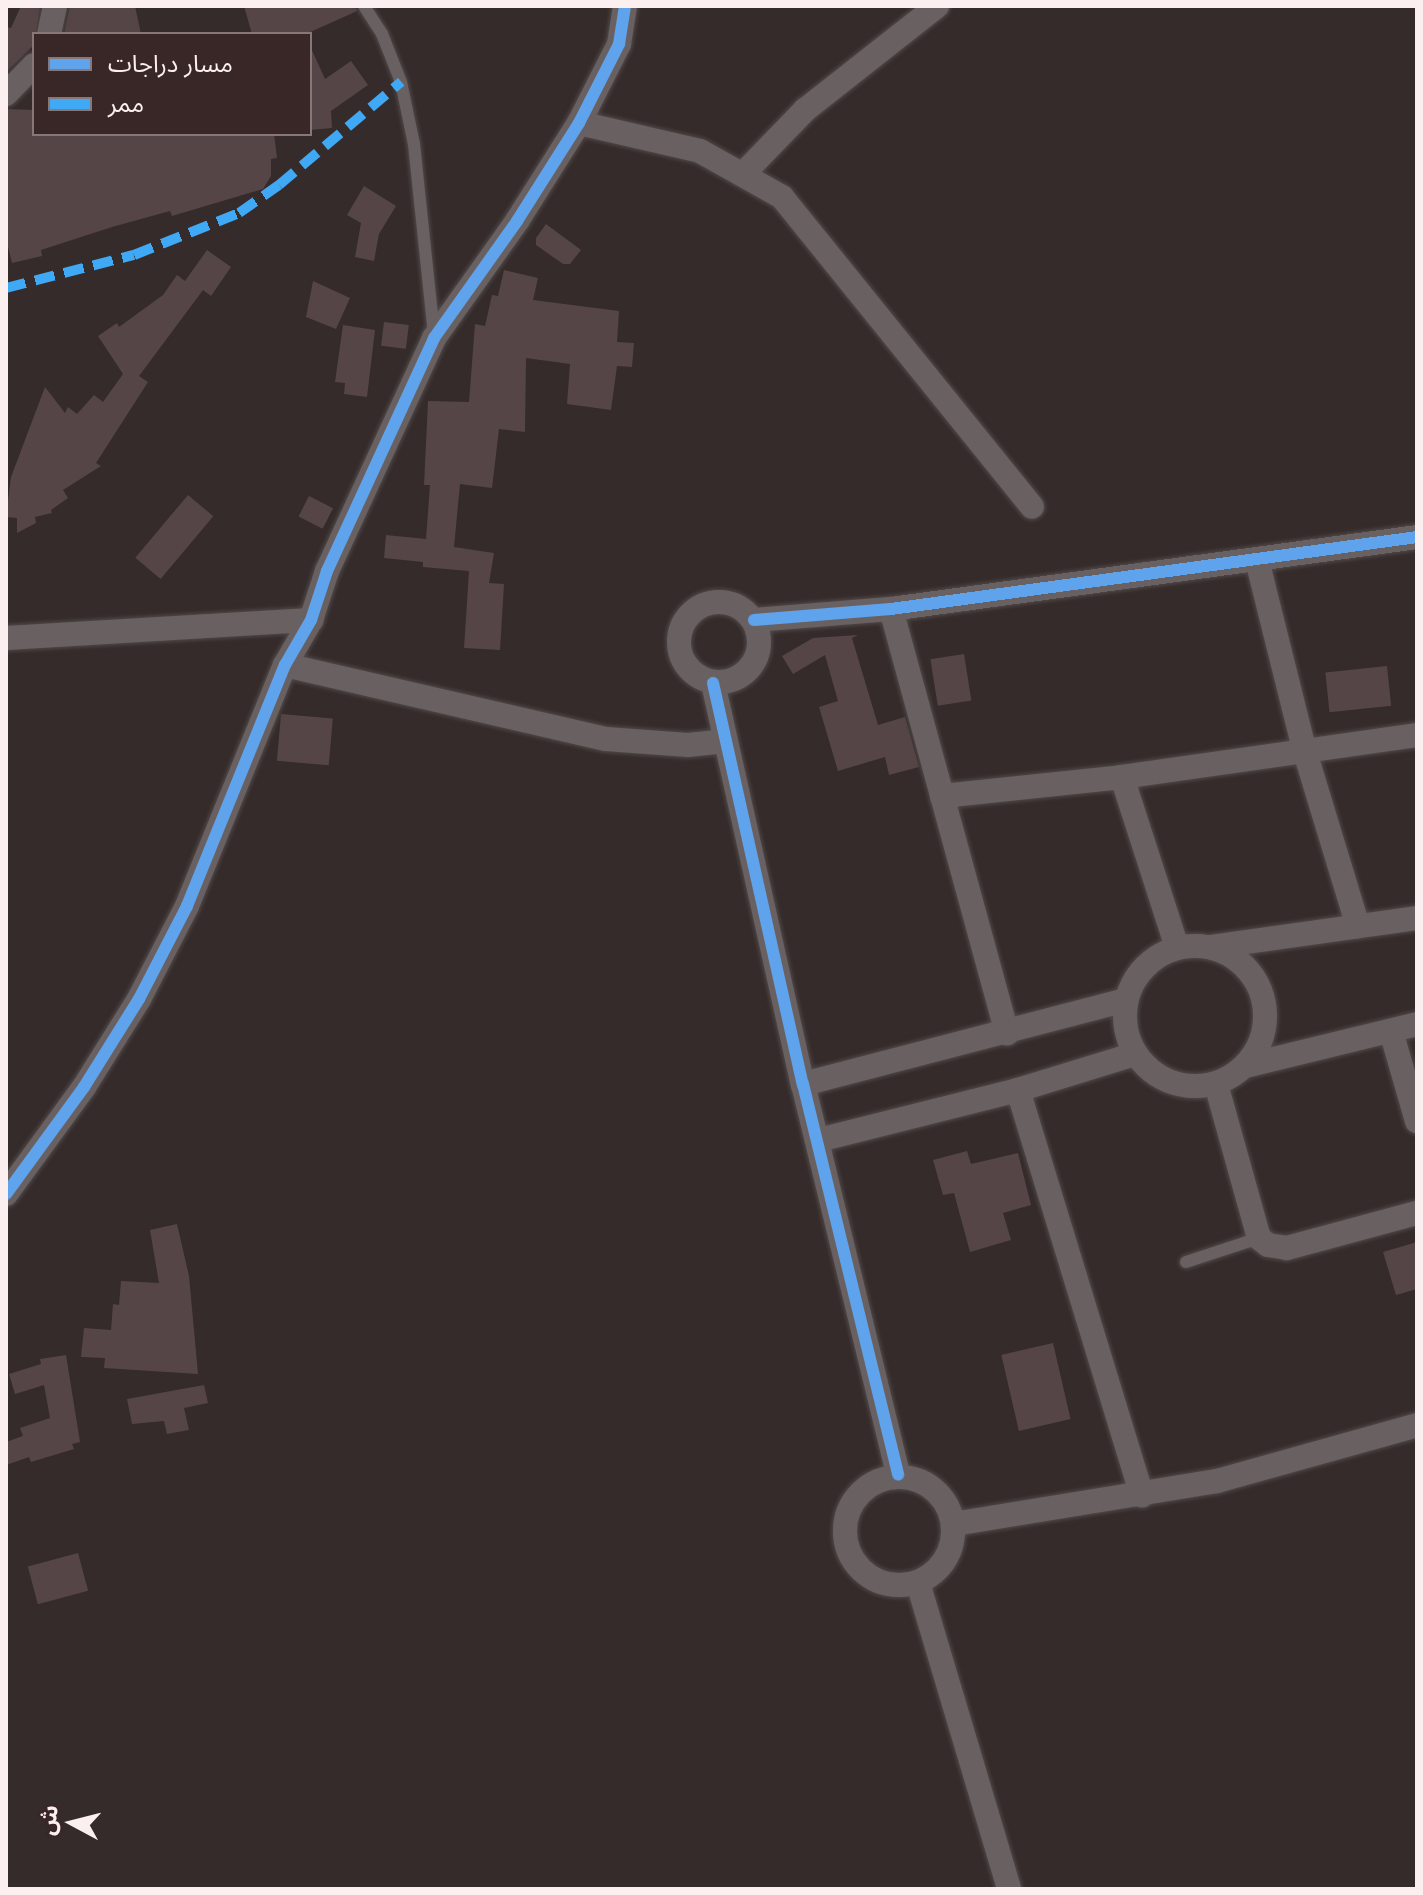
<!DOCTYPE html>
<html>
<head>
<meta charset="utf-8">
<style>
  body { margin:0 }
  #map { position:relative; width:1423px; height:1895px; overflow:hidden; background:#352b2b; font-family:"Public Sans","Noto Sans Arabic",sans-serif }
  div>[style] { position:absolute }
  .building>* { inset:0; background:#564546; transform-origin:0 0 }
  .roads { filter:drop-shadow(0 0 2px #514949) drop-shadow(0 0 2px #514949) }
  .lane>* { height:12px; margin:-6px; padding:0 6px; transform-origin:6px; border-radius:6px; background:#696161 }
  .street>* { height:24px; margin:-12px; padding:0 12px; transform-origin:12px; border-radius:12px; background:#696161 }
  .street>.ring { margin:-12px; padding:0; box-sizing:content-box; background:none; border:24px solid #696161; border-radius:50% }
  .quiet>* { height:10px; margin-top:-5px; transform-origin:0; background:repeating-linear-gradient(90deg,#3fa9f5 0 20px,transparent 0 30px) }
  .cycleway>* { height:12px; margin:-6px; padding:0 6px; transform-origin:6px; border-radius:6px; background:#60a3ed }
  span { translate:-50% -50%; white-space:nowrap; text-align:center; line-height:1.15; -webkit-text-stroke:6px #392727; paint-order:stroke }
  .frame { position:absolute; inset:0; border:8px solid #fcefef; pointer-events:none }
  .legend { position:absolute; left:32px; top:32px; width:280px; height:104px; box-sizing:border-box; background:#392727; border:2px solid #877777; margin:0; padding:10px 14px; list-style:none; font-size:24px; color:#fcefef }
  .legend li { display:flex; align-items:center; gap:16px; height:40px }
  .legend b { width:40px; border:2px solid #877777 }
  .north { position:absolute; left:32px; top:1783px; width:80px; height:80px; -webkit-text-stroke:6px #392727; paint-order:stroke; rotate:277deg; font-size:22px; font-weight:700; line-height:32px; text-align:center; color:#fcefef }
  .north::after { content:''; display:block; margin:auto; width:28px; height:36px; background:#fcefef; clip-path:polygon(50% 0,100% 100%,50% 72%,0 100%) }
</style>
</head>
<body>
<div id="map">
  <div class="building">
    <div style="clip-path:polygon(21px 6px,40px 7px,34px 45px,6px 72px,6px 27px,11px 28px)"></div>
    <div style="clip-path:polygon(70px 6px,135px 6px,141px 34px,64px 34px)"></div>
    <div style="clip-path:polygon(244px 6px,355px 6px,357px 11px,306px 34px,252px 34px)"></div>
    <div style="clip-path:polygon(310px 46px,325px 79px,351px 61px,368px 85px,331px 111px,332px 128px,310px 130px)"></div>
    <div style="clip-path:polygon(6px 109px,34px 110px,34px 134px,274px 134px,277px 158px,271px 159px,271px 176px,263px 189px,172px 216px,170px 211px,112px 227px,41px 250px,42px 256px,12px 263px,6px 239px)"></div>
    <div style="clip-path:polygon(364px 186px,396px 206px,379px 234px,374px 261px,355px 257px,361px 223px,347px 215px)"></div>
    <div style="clip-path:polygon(546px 224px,581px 250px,570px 264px,563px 264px,536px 245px,536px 238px)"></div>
    <div style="clip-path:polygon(207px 250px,231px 267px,211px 296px,203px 290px,139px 376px,148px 382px,96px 463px,101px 466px,63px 490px,68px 498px,51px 510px,52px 513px,35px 517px,36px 523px,17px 533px,17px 518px,6px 517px,11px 477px,45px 387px,65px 413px,68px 407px,77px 414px,94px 395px,103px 402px,123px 374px,98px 336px,117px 323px,119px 327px,163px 295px,177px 275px,185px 281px)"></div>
    <div style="clip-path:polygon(504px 270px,538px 278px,533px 300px,619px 311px,617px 342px,634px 343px,632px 367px,617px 366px,611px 410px,567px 404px,570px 364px,526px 358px,525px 432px,499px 429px,492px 488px,460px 484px,454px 547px,494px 553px,489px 583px,504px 584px,500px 650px,464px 648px,469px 571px,423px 567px,423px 562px,384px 558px,386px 535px,426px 539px,430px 485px,424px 485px,428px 401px,469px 402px,475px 324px,485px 326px,492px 295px,498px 296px)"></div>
    <div style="clip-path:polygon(313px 281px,350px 298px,336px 329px,306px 317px)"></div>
    <div style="left:384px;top:322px;width:25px;height:24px;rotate:7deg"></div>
    <div style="clip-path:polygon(343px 325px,375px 330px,367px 397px,344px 394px,345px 383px,335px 382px)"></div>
    <div style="left:188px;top:495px;width:33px;height:82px;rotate:40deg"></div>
    <div style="left:309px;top:496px;width:27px;height:23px;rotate:27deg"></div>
    <div style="clip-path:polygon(858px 635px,852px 638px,878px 725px,905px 717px,919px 767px,889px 775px,885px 757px,838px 771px,819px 707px,838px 701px,825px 655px,793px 674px,782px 656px,813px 638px)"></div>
    <div style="left:964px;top:654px;width:47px;height:34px;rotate:81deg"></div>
    <div style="left:1387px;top:666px;width:40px;height:62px;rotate:84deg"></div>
    <div style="left:281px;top:714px;width:52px;height:47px;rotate:5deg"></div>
    <div style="clip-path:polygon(967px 1151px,971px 1164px,1018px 1153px,1031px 1205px,1003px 1213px,1011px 1240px,970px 1252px,954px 1193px,943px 1195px,933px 1160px)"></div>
    <div style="clip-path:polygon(177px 1224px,189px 1276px,198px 1374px,104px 1368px,105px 1358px,81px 1357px,84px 1328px,111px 1330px,113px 1304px,119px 1305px,121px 1281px,159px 1283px,150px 1230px)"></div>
    <div style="clip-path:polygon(1417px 1242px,1417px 1289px,1396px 1295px,1383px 1252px)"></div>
    <div style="left:1053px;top:1343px;width:78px;height:53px;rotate:77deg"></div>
    <div style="clip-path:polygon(66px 1355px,80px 1442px,72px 1444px,74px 1449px,31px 1462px,29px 1457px,6px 1465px,6px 1442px,23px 1436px,20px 1428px,50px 1418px,44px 1385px,15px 1394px,9px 1374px,41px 1364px,40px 1359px)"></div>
    <div style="clip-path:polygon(204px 1385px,208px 1403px,184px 1408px,189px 1430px,167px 1434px,164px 1421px,132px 1424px,127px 1399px)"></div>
    <div style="left:78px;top:1553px;width:39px;height:52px;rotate:75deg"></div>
  </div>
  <div class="roads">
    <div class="lane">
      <div style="left:364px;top:6px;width:33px;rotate:57deg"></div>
      <div style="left:382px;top:34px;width:52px;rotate:68.4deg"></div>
      <div style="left:401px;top:82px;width:63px;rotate:78.2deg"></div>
      <div style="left:414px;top:144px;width:192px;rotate:84deg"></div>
      <div style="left:1186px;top:1262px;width:77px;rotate:-18.2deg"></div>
    </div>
    <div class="street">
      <div style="left:49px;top:34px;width:29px;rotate:-78deg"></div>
      <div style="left:6px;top:94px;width:40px;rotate:-46deg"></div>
      <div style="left:579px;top:123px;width:124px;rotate:13deg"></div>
      <div style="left:700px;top:151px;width:94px;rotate:29.3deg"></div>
      <div style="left:782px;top:197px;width:398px;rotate:51.1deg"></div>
      <div style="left:744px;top:173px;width:88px;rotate:-45.9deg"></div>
      <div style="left:805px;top:110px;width:168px;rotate:-38.2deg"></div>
      <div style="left:1257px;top:560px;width:198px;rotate:76deg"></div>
      <div style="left:1305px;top:752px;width:182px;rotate:73.1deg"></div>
      <div class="ring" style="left:679px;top:602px;width:56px;height:56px"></div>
      <div style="left:891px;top:609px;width:440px;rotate:74.7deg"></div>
      <div style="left:754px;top:620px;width:137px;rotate:-4.6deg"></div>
      <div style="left:891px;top:609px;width:531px;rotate:-7.79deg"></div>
      <div style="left:6px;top:638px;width:306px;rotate:-3.4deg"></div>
      <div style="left:285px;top:665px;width:329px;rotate:13deg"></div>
      <div style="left:606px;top:739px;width:82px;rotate:4.2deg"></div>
      <div style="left:688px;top:745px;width:37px;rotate:-6deg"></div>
      <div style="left:713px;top:683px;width:411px;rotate:77.4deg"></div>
      <div style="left:803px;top:1084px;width:402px;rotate:76.3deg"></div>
      <div style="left:1122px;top:777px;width:179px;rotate:72.1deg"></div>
      <div style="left:942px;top:796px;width:181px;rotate:-6deg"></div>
      <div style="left:1122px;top:777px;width:298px;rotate:-8.1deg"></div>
      <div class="ring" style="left:1125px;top:946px;width:116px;height:116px"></div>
      <div style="left:1211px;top:947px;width:208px;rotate:-8deg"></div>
      <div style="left:1391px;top:1031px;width:94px;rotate:73.9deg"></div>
      <div style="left:1245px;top:1066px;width:177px;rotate:-13.7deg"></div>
      <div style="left:803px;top:1084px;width:334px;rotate:-14.6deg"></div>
      <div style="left:1216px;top:1084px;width:160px;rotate:74.4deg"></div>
      <div style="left:1259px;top:1238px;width:11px;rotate:38deg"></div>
      <div style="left:1268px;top:1245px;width:19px;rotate:9deg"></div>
      <div style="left:1287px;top:1248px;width:135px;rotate:-15.1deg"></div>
      <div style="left:1018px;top:1090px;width:424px;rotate:73deg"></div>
      <div style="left:819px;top:1140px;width:205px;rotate:-14.1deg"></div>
      <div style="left:1018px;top:1090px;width:122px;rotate:-17.1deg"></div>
      <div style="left:6px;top:1194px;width:132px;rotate:-53.9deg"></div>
      <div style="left:84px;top:1087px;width:104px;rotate:-58deg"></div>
      <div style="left:139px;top:999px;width:105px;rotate:-62.7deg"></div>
      <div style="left:187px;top:906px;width:260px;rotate:-67.9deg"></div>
      <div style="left:285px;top:665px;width:52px;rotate:-60deg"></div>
      <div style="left:311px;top:620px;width:52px;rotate:-71.9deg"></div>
      <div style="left:327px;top:571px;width:256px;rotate:-65.3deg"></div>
      <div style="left:434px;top:338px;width:143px;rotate:-54.6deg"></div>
      <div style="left:517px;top:221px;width:116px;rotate:-57.7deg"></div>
      <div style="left:579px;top:123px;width:89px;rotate:-63.1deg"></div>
      <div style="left:619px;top:44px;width:38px;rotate:-81deg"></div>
      <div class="ring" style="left:845px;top:1477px;width:84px;height:84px"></div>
      <div style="left:954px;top:1524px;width:266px;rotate:-9.3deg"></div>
      <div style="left:1217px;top:1481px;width:208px;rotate:-15.6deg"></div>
      <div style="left:918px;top:1583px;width:319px;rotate:73.4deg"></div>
    </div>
  </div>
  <div class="quiet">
    <div style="left:6px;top:288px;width:132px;rotate:-14.5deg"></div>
    <div style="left:134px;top:255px;width:113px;rotate:-21.8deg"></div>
    <div style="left:239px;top:213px;width:49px;rotate:-35deg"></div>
    <div style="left:279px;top:185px;width:160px;rotate:-40.2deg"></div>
  </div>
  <div class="cycleway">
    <div style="left:754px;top:620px;width:137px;rotate:-4.6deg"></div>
    <div style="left:891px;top:609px;width:531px;rotate:-7.79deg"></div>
    <div style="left:713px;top:683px;width:411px;rotate:77.4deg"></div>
    <div style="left:803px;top:1084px;width:402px;rotate:76.3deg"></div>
    <div style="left:6px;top:1194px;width:132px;rotate:-53.9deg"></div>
    <div style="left:84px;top:1087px;width:104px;rotate:-58deg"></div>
    <div style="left:139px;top:999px;width:105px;rotate:-62.7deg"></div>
    <div style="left:187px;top:906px;width:260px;rotate:-67.9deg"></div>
    <div style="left:285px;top:665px;width:52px;rotate:-60deg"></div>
    <div style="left:311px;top:620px;width:52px;rotate:-71.9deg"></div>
    <div style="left:327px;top:571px;width:256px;rotate:-65.3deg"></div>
    <div style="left:434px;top:338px;width:143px;rotate:-54.6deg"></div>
    <div style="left:517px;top:221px;width:116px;rotate:-57.7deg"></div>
    <div style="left:579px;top:123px;width:89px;rotate:-63.1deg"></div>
    <div style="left:619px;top:44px;width:38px;rotate:-81deg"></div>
  </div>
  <div class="frame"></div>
  <ul class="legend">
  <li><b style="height:10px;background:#60a3ed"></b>مسار دراجات</li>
  <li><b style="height:10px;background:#3fa9f5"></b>ممر</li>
  </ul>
  <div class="north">ش</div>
</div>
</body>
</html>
